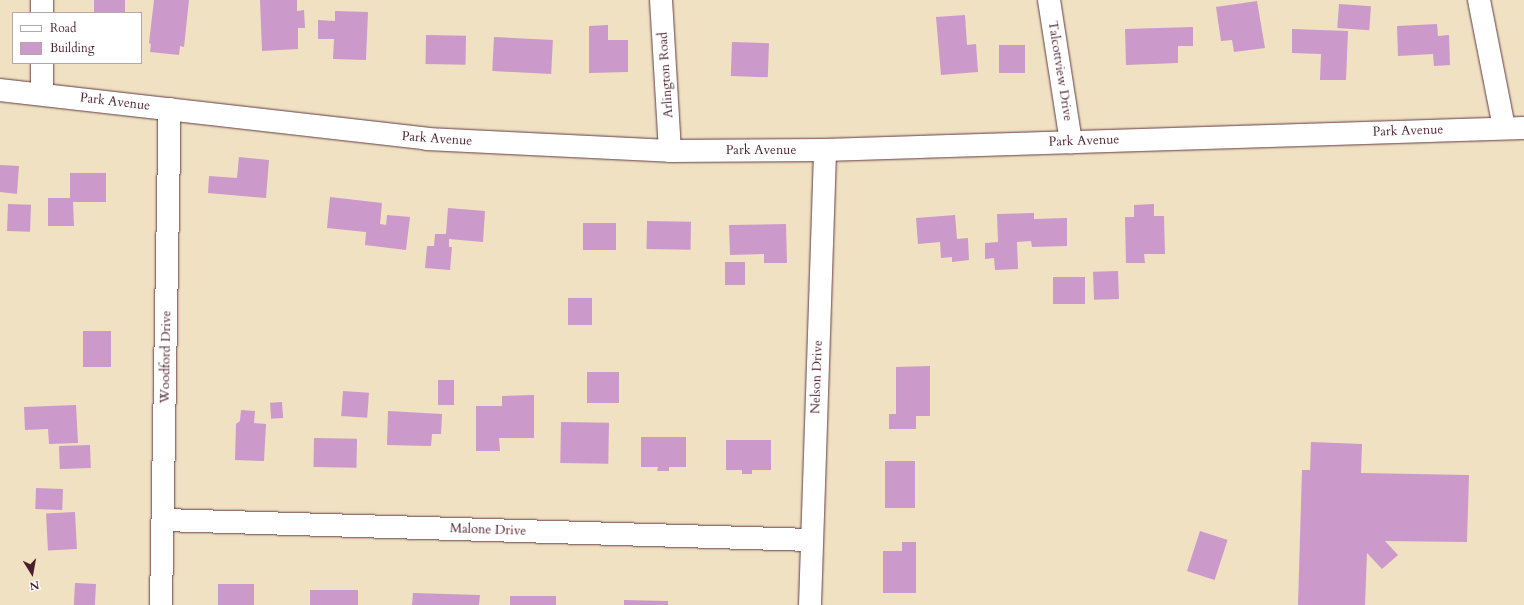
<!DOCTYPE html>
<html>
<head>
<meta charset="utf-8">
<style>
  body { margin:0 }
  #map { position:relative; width:1524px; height:605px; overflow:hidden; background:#f0e1c3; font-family:Cardo,serif }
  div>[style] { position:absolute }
  .building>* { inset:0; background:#cb99ca; transform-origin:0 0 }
  .roads { filter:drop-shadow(0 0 1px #633c42) drop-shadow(0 0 1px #633c42) }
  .minor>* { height:22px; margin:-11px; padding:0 11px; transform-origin:11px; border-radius:11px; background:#fff }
  .tertiary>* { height:22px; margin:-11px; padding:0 11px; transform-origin:11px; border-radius:11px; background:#fff }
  span { translate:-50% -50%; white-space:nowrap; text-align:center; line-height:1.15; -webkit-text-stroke:4px #fff; paint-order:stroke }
  .street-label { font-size:13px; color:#4a1f2b }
  .legend { position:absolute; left:12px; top:12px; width:130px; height:52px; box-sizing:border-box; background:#fff; border:1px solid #b7a5aa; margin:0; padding:5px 7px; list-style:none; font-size:12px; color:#4a1f2b }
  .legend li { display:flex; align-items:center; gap:8px; height:20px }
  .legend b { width:20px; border:1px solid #b7a5aa }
  .north { position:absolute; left:12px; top:553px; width:40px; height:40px; -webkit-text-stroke:3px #fff; paint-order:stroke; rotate:169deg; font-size:11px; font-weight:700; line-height:16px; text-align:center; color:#4a1f2b }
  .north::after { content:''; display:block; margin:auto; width:14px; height:18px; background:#4a1f2b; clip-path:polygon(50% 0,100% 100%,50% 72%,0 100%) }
</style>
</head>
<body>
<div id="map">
  <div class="building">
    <div style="left:94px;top:0;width:31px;height:13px"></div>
    <div style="clip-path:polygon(154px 0,189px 0,184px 47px,180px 46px,179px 55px,150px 52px,151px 44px,149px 43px)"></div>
    <div style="clip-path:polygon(260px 0,297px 0,297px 11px,304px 10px,305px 28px,298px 28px,298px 49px,262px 51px)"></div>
    <div style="clip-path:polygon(1257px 1px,1265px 48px,1234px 52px,1232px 40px,1221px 41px,1216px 7px)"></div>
    <div style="left:1339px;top:4px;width:32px;height:24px;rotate:4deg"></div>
    <div style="clip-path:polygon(335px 11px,368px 12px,366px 60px,333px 59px,334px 39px,318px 39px,318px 20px,335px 21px)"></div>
    <div style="clip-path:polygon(965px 15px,967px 45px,976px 44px,978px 72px,941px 75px,936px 17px)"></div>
    <div style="clip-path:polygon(1437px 24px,1438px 36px,1449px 35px,1450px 65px,1434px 66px,1433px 54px,1398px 56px,1397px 26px)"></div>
    <div style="clip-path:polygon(608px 25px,608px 40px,628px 40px,628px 72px,589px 73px,589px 26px)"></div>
    <div style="clip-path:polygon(1193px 27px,1193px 46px,1178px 46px,1178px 63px,1126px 65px,1125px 29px)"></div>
    <div style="clip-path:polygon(1292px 29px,1348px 31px,1346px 80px,1320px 80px,1321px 54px,1292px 53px)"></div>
    <div style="left:426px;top:35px;width:40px;height:29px;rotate:1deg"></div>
    <div style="left:494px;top:37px;width:59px;height:34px;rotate:3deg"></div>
    <div style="left:732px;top:42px;width:37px;height:34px;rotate:2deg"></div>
    <div style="left:999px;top:45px;width:26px;height:28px"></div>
    <div style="clip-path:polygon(239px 157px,269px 160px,266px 198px,208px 193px,209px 176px,237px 178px)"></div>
    <div style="clip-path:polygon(0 165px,19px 166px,17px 194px,0 192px)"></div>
    <div style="clip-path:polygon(70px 173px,106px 173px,106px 202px,73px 202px,74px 226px,48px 226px,48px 198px,70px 198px)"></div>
    <div style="clip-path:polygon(330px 197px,382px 203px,380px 224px,386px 225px,387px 215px,410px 217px,406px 250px,365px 245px,366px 232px,327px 228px)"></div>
    <div style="left:8px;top:204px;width:23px;height:27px;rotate:2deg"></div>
    <div style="clip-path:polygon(1154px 204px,1154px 216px,1164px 216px,1165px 254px,1144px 254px,1145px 263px,1126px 263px,1125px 217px,1134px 217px,1134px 205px)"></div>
    <div style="clip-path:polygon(448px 208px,485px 211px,483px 242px,449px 239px,449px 247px,452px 247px,450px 270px,425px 268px,427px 246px,434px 246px,435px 234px,446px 234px)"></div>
    <div style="clip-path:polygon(1034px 213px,1034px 219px,1067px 218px,1067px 246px,1032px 247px,1031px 241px,1017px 242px,1018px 269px,995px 270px,994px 258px,985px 259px,985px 243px,998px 242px,997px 214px)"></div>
    <div style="clip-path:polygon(955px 215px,957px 239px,968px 238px,969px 260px,952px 262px,952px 257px,941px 258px,940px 242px,918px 244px,916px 218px)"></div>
    <div style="left:647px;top:221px;width:44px;height:28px;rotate:1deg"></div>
    <div style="left:616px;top:223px;width:27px;height:33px;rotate:90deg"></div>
    <div style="clip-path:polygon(786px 224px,787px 263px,764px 263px,764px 254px,730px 255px,729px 225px)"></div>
    <div style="left:725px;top:262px;width:20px;height:23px"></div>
    <div style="left:1118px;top:271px;width:28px;height:25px;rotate:88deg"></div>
    <div style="left:1053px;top:277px;width:32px;height:27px"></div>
    <div style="left:568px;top:298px;width:24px;height:27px"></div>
    <div style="left:83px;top:331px;width:28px;height:36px"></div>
    <div style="clip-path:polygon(930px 366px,930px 416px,916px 416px,916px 429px,889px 429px,889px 414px,896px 414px,896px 367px)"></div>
    <div style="left:587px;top:372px;width:32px;height:31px"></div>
    <div style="left:438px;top:380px;width:16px;height:25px"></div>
    <div style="left:343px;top:391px;width:26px;height:25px;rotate:4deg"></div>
    <div style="clip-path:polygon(534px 395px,534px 438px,499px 438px,500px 451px,476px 451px,476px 406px,502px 406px,502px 396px)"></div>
    <div style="left:282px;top:402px;width:16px;height:12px;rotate:86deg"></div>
    <div style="clip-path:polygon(76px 405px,78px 443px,49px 444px,48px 429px,25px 430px,24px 407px)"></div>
    <div style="clip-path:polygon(241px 410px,255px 411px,254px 423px,266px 424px,264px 461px,235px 460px,236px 424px,240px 421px)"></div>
    <div style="clip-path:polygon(388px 411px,442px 414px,441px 434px,432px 434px,431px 446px,387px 445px)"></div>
    <div style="left:561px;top:422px;width:48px;height:41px;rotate:1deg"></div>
    <div style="clip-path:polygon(641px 437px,686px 437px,686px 467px,669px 467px,669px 471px,657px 471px,658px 467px,641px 467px)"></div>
    <div style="left:314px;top:438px;width:43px;height:29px;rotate:1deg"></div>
    <div style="clip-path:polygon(726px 440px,771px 440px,771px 470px,752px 470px,752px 474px,742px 474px,742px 470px,726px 470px)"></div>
    <div style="clip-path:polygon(1311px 442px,1362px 444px,1361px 473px,1469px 475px,1467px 542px,1385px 541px,1398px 555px,1382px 569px,1367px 553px,1365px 605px,1298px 605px,1302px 470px,1310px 470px)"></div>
    <div style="left:90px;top:445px;width:23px;height:31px;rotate:88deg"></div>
    <div style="left:885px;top:461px;width:30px;height:47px"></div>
    <div style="left:36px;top:488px;width:27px;height:21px;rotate:2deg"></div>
    <div style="left:75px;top:512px;width:37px;height:29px;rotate:87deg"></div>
    <div style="left:1200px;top:531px;width:29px;height:42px;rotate:18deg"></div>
    <div style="clip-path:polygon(902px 542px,916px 542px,916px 593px,883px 593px,883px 551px,902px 551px)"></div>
    <div style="left:75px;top:583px;width:21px;height:22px;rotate:3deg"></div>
    <div style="left:218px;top:584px;width:36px;height:21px"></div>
    <div style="left:358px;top:590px;width:15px;height:48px;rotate:90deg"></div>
    <div style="clip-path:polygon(413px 593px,480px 595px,479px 605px,412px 605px)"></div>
    <div style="left:556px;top:596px;width:9px;height:46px;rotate:90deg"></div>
    <div style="clip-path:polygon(624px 600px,668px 601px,668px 605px,624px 605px)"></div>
  </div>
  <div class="roads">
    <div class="minor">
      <div style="left:661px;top:0;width:151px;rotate:86.6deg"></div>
      <div style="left:1049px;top:0;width:144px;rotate:81.2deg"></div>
      <div style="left:1479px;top:0;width:130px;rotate:78.9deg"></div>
      <div style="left:42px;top:13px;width:13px;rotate:-90deg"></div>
      <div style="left:42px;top:63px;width:31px;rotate:90deg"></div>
      <div style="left:164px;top:520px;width:648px;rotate:1.77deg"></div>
      <div style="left:161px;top:605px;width:496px;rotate:-89deg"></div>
      <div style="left:810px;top:605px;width:455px;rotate:-88.1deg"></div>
    </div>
    <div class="tertiary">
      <div style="left:0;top:90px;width:430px;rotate:6.5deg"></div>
      <div style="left:427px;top:139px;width:243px;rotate:2.8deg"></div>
      <div style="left:670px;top:151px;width:155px;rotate:-0.4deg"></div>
      <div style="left:825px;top:150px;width:699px;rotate:-1.8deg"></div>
    </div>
  </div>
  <div class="street-label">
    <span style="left:1060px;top:71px;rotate:81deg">Talcottview Drive</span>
    <span style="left:666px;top:75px;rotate:-94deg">Arlington Road</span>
    <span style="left:115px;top:102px;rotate:7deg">Park Avenue</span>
    <span style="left:1408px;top:131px;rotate:-2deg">Park Avenue</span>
    <span style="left:437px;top:139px;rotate:4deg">Park Avenue</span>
    <span style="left:1084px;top:141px;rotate:-2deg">Park Avenue</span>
    <span style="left:761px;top:150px">Park Avenue</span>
    <span style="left:166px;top:357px;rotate:-89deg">Woodford Drive</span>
    <span style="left:817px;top:377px;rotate:-88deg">Nelson Drive</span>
    <span style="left:488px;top:530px;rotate:2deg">Malone Drive</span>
  </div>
  <ul class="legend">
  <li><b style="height:5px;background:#fff"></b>Road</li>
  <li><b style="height:11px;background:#cb99ca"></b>Building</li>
  </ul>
  <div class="north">N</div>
</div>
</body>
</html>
